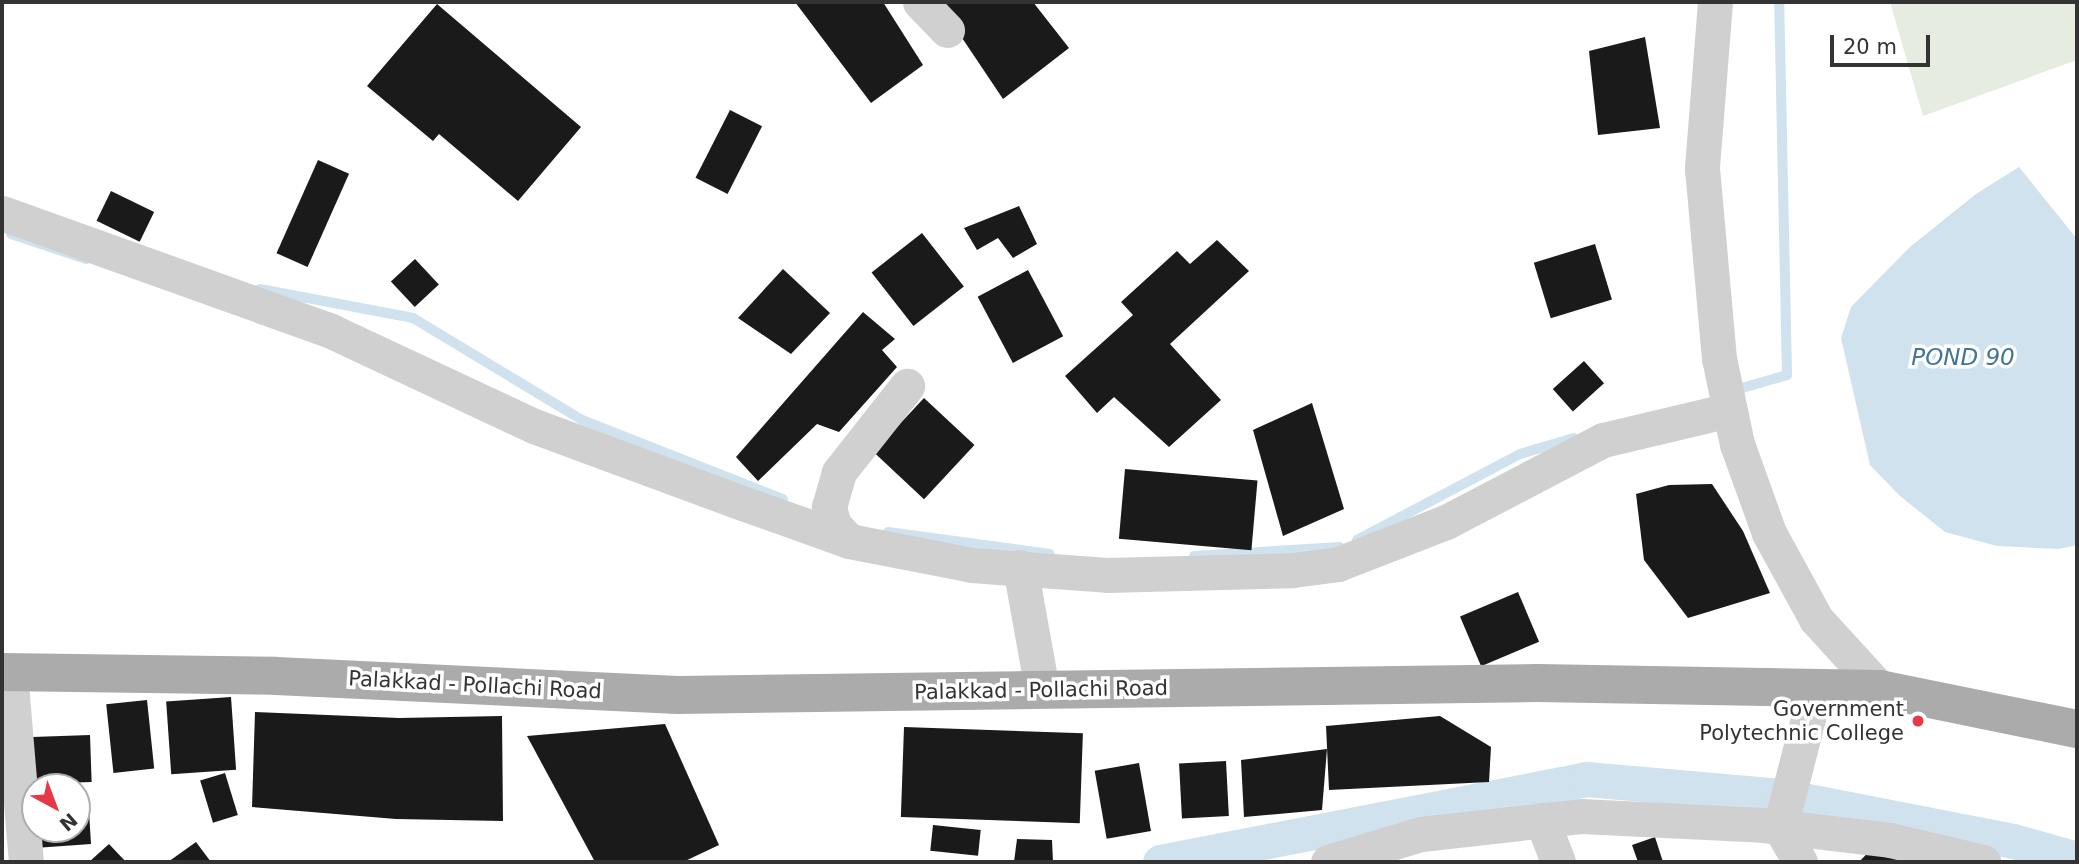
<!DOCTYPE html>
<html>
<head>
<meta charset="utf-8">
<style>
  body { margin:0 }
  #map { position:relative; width:2079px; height:864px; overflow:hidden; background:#fff; font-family:"DejaVu Sans",sans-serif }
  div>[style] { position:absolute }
  .green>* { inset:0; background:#e6ecdf }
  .water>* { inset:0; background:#cfe2ee }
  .stream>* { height:10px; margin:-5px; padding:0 5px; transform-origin:5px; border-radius:5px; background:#cfe2ee }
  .canal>* { height:35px; margin:-17.5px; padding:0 17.5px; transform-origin:17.5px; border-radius:17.5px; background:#cfe2ee }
  .building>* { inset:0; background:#1a1a1a; transform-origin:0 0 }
  .street>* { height:35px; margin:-17.5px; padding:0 17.5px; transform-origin:17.5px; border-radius:17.5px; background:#d0d0d0 }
  .primary>* { height:38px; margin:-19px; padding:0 19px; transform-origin:19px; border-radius:19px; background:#ababab }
  .dots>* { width:19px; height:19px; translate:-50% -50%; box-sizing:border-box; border:4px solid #fff; border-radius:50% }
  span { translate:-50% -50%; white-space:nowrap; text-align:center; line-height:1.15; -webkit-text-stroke:7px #fff; paint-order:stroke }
  .street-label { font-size:21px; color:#333 }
  .poi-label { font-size:21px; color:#333 }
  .right { translate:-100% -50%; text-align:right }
  .water-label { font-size:23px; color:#3f7597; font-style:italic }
  .frame { position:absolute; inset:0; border:4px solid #333; pointer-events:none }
  .north { position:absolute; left:21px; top:773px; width:70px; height:70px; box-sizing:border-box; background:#fff; border:2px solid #adadad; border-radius:50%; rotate:139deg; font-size:19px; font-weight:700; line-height:28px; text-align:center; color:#333 }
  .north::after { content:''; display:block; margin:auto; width:24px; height:32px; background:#e63946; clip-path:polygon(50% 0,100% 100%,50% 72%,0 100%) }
  .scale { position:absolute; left:1830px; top:35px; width:100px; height:32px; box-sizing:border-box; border:4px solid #333; border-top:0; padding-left:9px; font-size:21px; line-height:24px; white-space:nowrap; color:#333; -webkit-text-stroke:5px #fff; paint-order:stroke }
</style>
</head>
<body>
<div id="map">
  <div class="green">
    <div style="clip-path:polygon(1890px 2px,2077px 2px,2077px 60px,1923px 116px)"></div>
  </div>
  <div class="water">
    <div style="clip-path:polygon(2019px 167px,2077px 239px,2077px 545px,2059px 549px,1997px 546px,1945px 532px,1900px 496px,1870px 465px,1841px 338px,1851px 307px,1910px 247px,1976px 194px)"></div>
  </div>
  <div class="stream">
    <div style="left:11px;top:234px;width:79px;rotate:18.4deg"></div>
    <div style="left:260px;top:289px;width:156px;rotate:10.7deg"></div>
    <div style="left:413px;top:318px;width:197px;rotate:31.1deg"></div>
    <div style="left:582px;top:420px;width:216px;rotate:21.5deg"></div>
    <div style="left:1732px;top:391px;width:57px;rotate:-16.2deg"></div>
    <div style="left:1787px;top:375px;width:373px;rotate:-91.2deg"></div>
    <div style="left:888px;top:532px;width:163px;rotate:7.7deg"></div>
    <div style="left:1357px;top:540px;width:184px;rotate:-27.8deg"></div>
    <div style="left:1520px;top:454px;width:56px;rotate:-16.5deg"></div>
    <div style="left:1194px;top:556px;width:146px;rotate:-3.5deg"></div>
  </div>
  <div class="canal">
    <div style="left:1160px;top:862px;width:434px;rotate:-11deg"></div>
    <div style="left:1586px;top:779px;width:197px;rotate:5deg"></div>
    <div style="left:1782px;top:796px;width:235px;rotate:11deg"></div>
    <div style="left:2013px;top:841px;width:66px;rotate:15.7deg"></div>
  </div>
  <div class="building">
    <div style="clip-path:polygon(795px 2px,883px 2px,923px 65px,871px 103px)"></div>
    <div style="clip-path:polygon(938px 2px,1033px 2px,1069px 48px,1003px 99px)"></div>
    <div style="clip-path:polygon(437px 4px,581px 127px,518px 201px,439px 134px,433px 141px,367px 86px)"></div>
    <div style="clip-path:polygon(1645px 37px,1660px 128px,1598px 135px,1589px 51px)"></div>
    <div style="left:730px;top:110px;width:36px;height:76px;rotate:27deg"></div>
    <div style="left:318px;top:160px;width:34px;height:102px;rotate:24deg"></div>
    <div style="left:111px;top:191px;width:48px;height:33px;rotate:26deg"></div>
    <div style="clip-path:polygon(1019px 206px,1037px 244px,1013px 258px,998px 238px,977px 250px,964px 228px)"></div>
    <div style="left:922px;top:233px;width:68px;height:64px;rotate:52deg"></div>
    <div style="clip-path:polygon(1217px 240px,1249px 271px,1170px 344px,1221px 400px,1169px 447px,1114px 397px,1097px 413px,1065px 376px,1133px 315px,1121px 302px,1177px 251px,1190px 264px)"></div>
    <div style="left:1595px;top:244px;width:58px;height:64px;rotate:73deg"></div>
    <div style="left:415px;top:259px;width:35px;height:33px;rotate:47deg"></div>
    <div style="clip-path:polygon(783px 269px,830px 313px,791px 354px,738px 318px)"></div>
    <div style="left:1028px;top:270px;width:75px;height:57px;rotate:62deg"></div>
    <div style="clip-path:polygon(863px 312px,895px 339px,882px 350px,897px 367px,839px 432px,817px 424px,758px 481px,736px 457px)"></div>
    <div style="left:1584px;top:361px;width:30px;height:42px;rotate:48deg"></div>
    <div style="left:924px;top:398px;width:69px;height:74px;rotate:43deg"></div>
    <div style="clip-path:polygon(1312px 403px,1344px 509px,1283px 536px,1253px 430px)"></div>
    <div style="left:1125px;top:469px;width:133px;height:70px;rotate:5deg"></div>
    <div style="clip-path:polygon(1712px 484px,1743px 531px,1770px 593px,1688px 618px,1644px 560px,1636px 494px,1669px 485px)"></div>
    <div style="left:1518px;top:592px;width:54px;height:63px;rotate:67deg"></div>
    <div style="left:231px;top:697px;width:73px;height:65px;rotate:86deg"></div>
    <div style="left:147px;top:700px;width:69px;height:41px;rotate:84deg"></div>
    <div style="clip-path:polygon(255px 712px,399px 718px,502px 716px,503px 821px,396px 819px,252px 807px)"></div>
    <div style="clip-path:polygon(1440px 716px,1491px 747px,1489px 782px,1329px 790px,1326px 726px)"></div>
    <div style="clip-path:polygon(665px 724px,719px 845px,683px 862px,595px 862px,527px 736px)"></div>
    <div style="left:904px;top:727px;width:179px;height:90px;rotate:2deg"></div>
    <div style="left:90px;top:735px;width:47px;height:58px;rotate:88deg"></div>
    <div style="clip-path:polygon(1327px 749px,1322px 810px,1244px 817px,1241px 760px)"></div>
    <div style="left:1226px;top:761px;width:55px;height:47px;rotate:87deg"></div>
    <div style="left:1139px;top:763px;width:69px;height:45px;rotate:80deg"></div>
    <div style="left:225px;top:773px;width:44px;height:26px;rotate:73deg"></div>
    <div style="clip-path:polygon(77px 795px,88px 795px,91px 844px,35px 848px,34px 829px,77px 829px)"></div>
    <div style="left:933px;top:825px;width:48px;height:26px;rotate:6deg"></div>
    <div style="clip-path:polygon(1655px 837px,1663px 862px,1638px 862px,1632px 845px)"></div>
    <div style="clip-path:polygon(1017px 839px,1052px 840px,1053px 862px,1014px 862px)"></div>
    <div style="clip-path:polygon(1879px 841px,1902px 862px,1859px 862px)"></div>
    <div style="clip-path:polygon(196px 842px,211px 862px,168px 862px)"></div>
    <div style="clip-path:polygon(109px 844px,126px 862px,89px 862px)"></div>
  </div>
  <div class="street">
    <div style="left:920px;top:2px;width:39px;rotate:46deg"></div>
    <div style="left:1715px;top:2px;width:167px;rotate:94.5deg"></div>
    <div style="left:1702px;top:168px;width:191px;rotate:84.9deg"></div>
    <div style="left:1719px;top:358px;width:88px;rotate:78.2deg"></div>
    <div style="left:1737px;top:444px;width:95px;rotate:70.2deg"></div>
    <div style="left:1769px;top:533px;width:98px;rotate:61.3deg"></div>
    <div style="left:1816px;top:619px;width:95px;rotate:47.6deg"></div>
    <div style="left:2px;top:213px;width:350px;rotate:19.7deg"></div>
    <div style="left:331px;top:331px;width:224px;rotate:25.1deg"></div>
    <div style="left:534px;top:426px;width:213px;rotate:20.3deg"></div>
    <div style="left:734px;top:500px;width:122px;rotate:19.6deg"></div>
    <div style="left:849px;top:541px;width:125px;rotate:11deg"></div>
    <div style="left:972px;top:565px;width:135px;rotate:4.2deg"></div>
    <div style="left:1107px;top:575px;width:186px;rotate:-1.5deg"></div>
    <div style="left:1293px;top:570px;width:45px;rotate:-7.6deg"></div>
    <div style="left:1338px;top:564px;width:116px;rotate:-21.3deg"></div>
    <div style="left:1446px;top:522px;width:177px;rotate:-27.6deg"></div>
    <div style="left:1603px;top:440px;width:130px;rotate:-13.3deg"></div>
    <div style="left:849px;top:541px;width:22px;rotate:-133deg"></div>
    <div style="left:834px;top:525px;width:19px;rotate:-106deg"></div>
    <div style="left:829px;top:507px;width:36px;rotate:-74deg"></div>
    <div style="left:839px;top:472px;width:110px;rotate:-51.7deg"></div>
    <div style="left:1020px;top:567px;width:124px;rotate:79.8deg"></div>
    <div style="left:10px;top:672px;width:191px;rotate:85.2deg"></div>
    <div style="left:1542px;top:820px;width:45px;rotate:69.1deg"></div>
    <div style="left:1328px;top:862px;width:97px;rotate:-16.8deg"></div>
    <div style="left:1421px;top:834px;width:161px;rotate:-6.4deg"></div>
    <div style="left:1581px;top:816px;width:182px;rotate:2.8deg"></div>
    <div style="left:1763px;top:825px;width:128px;rotate:6.7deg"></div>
    <div style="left:1890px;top:840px;width:96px;rotate:13.3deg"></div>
    <div style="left:1800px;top:862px;width:40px;rotate:-119.7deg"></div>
    <div style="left:1780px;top:827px;width:144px;rotate:-75.5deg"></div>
  </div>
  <div class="primary">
    <div style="left:2px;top:672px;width:274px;rotate:0.8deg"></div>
    <div style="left:276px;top:676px;width:402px;rotate:2.7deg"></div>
    <div style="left:678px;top:695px;width:859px;rotate:-0.8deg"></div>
    <div style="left:1537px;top:683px;width:343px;rotate:1deg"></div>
    <div style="left:1880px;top:689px;width:201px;rotate:11.5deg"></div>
  </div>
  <div class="dots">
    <div style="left:1918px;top:721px;background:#e63946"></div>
  </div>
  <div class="street-label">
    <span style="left:475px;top:685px;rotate:3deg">Palakkad - Pollachi Road</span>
    <span style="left:1041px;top:690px;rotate:-1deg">Palakkad - Pollachi Road</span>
  </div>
  <div class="poi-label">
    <span class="right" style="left:1904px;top:721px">Government<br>Polytechnic College</span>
  </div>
  <div class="water-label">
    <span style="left:1963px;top:357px">POND 90</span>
  </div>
  <div class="frame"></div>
  <div class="north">N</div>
  <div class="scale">20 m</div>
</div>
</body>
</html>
